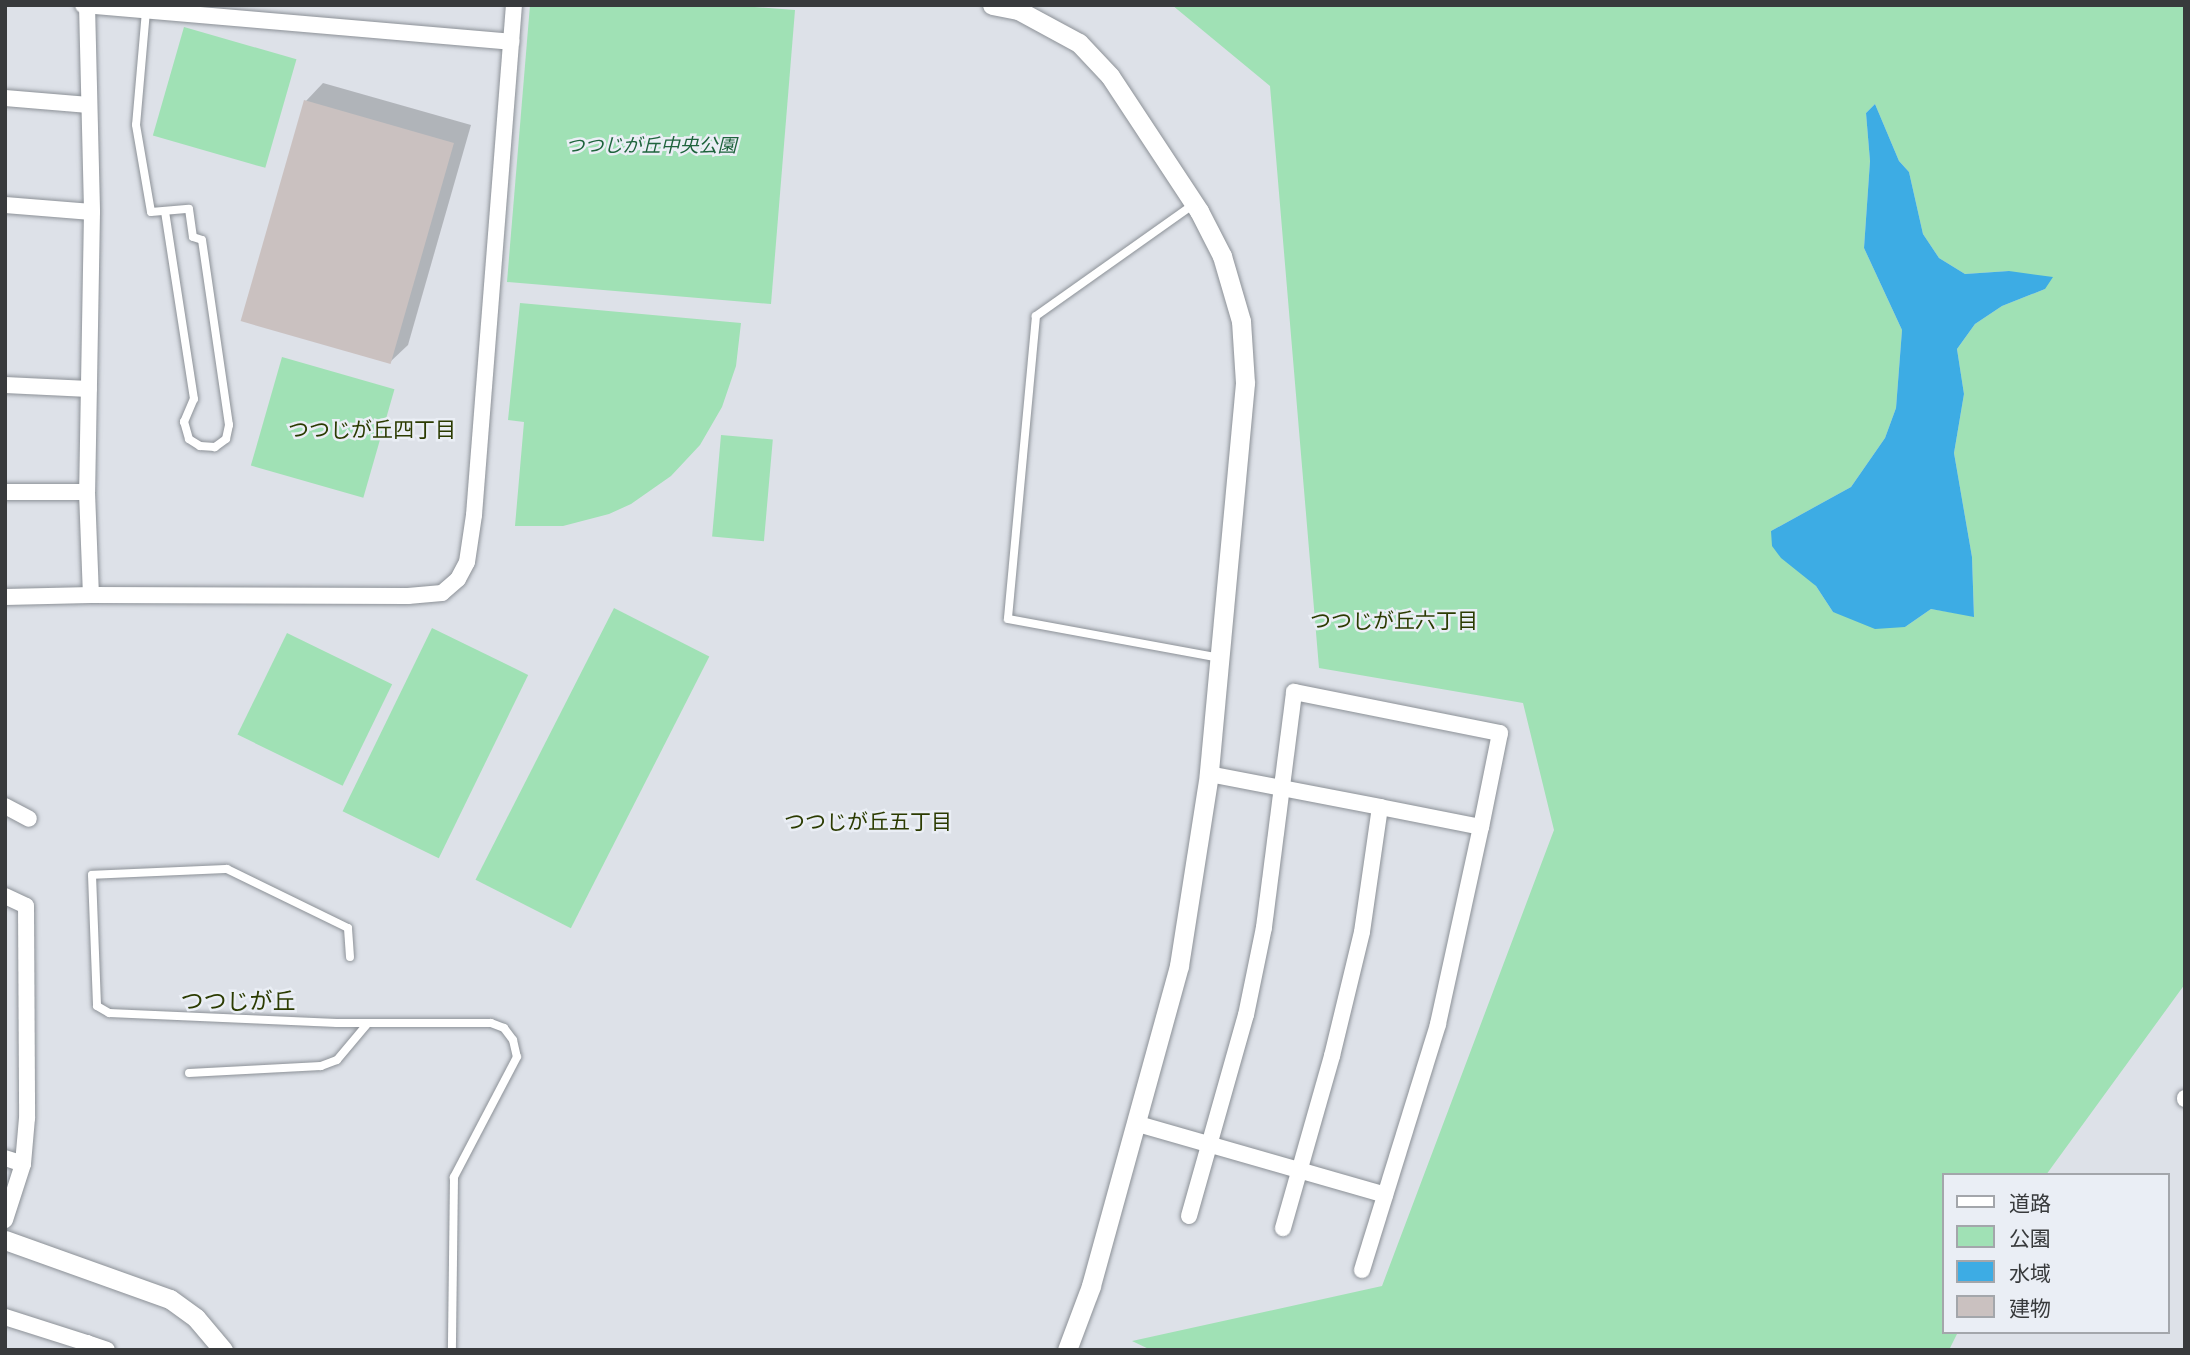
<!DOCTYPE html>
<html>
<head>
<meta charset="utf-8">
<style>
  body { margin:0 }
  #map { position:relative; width:2190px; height:1355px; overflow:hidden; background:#dde1e8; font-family:"Crimson Pro","Noto Sans JP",serif }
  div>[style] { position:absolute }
  .green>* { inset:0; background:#a0e1b5; transform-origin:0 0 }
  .water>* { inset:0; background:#3dace4 }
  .shadow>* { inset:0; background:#0003 }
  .building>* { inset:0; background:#cac1c0; transform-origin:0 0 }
  .roads { filter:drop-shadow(0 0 2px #8c9197) drop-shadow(0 0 2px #8c9197) }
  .service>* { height:8px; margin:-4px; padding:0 4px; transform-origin:4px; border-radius:4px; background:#fff }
  .minor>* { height:16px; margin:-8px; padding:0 8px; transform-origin:8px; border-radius:8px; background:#fff }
  .tertiary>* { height:19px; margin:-9.5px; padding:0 9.5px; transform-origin:9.5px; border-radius:9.5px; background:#fff }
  span { translate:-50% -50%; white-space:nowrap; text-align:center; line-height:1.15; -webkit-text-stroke:5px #eaeef5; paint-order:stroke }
  .park-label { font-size:19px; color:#1f643d; font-style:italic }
  .neighbourhood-label { font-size:21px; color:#2b3b01 }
  .quarter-label { font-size:23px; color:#2b3b01 }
  .frame { position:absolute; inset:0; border:7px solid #383a3c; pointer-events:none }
  .legend { position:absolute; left:1942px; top:1173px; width:228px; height:161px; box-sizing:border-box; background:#eaeef5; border:2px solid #a3a6ab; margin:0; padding:9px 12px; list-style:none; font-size:21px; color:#383a3c }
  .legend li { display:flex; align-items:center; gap:14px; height:35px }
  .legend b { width:35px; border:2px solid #a3a6ab }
</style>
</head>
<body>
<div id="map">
  <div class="green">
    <div style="clip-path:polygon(530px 5px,729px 5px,795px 10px,771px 304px,507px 282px)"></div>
    <div style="clip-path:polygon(evenodd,1172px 5px,2185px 5px,2185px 984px,2046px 1175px,1943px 1175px,1943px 1332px,1958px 1332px,1949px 1350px,1151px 1350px,1132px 1341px,1382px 1286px,1554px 830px,1523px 703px,1319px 668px,1270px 86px,1172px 5px,1875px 104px,1899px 161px,1909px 172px,1923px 234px,1939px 258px,1965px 274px,2009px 271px,2045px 289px,2002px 306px,1975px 324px,1957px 349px,1964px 394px,1954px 453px,1972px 557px,1974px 616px,1931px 609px,1905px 627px,1833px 612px,1816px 586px,1771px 531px,1851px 487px,1885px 438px,1896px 408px,1902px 330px,1864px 248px,1870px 161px,1866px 113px,1875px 104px)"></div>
    <div style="left:184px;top:27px;width:117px;height:113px;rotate:16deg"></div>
    <div style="clip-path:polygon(520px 303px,741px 323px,736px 366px,722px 407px,700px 445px,671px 476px,631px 504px,609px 514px,563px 526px,515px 526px,524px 422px,508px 420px)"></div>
    <div style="left:282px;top:357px;width:117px;height:113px;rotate:16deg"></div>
    <div style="left:721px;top:435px;width:52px;height:102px;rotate:5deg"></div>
    <div style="left:614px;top:608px;width:107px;height:305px;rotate:27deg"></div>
    <div style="left:432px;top:628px;width:107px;height:204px;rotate:26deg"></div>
    <div style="left:287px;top:633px;width:117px;height:113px;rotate:26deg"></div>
  </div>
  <div class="water">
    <div style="clip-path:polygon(1875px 104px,1899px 161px,1909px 172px,1923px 234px,1939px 258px,1965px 274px,2009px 271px,2053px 277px,2045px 289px,2002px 306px,1975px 324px,1957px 349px,1964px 394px,1954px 453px,1972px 557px,1974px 617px,1931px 609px,1905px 627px,1875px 629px,1833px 612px,1816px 586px,1781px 558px,1772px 546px,1771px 531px,1851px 487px,1885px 438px,1896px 408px,1902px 330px,1864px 248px,1870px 161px,1866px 113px)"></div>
  </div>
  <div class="shadow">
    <div style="clip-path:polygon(323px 83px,471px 125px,408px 345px,390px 362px,306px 101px)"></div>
  </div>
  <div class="building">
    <div style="left:304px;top:100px;width:156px;height:230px;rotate:16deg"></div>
  </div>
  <div class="roads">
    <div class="service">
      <div style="left:146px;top:11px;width:114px;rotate:95deg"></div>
      <div style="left:136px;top:125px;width:88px;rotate:80.2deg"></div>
      <div style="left:151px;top:212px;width:38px;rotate:-5deg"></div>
      <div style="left:189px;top:209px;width:28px;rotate:82deg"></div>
      <div style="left:193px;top:237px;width:9px;rotate:18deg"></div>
      <div style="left:202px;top:240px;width:187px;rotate:81.7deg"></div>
      <div style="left:229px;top:425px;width:14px;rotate:102deg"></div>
      <div style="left:226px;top:439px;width:14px;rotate:144deg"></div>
      <div style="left:215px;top:447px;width:15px;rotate:-176deg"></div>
      <div style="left:200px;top:446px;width:13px;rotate:-148deg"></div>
      <div style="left:189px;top:439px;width:18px;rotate:-106deg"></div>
      <div style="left:184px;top:422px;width:25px;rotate:-67deg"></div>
      <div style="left:194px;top:399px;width:190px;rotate:-98.8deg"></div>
      <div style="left:1194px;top:204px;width:194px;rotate:144.7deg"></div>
      <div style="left:1036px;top:316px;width:304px;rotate:95.3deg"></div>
      <div style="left:1008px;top:619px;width:216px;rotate:10.4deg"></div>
      <div style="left:350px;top:957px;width:29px;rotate:-94deg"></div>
      <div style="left:348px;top:928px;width:135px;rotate:-154deg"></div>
      <div style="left:227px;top:869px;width:135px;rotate:177.5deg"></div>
      <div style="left:92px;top:875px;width:131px;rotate:87.8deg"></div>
      <div style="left:97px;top:1006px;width:14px;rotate:30deg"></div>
      <div style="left:109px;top:1013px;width:228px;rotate:2.5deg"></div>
      <div style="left:337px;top:1023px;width:154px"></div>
      <div style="left:491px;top:1023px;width:14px;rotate:21deg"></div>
      <div style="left:504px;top:1028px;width:15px;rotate:53deg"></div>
      <div style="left:513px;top:1040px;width:17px;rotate:77deg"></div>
      <div style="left:517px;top:1057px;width:136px;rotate:117.7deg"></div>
      <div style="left:454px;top:1177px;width:173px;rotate:90.7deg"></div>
      <div style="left:189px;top:1073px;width:132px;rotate:-3deg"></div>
      <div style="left:321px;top:1066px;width:17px;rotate:-21deg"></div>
      <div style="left:337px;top:1060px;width:48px;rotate:-50deg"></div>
    </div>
    <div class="minor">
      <div style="left:83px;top:5px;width:430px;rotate:4.9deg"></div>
      <div style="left:87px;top:5px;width:207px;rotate:88.6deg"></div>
      <div style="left:92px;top:212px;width:280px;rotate:91deg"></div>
      <div style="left:87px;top:492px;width:103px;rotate:87.8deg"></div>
      <div style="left:5px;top:98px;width:84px;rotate:4.8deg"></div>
      <div style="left:5px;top:205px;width:87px;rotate:4.6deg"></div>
      <div style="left:5px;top:385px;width:84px;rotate:2.7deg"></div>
      <div style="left:5px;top:492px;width:82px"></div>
      <div style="left:5px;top:597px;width:86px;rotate:-1.3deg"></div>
      <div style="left:91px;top:595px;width:317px;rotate:0.2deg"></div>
      <div style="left:408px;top:596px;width:34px;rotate:-5deg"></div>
      <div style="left:442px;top:593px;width:21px;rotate:-41deg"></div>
      <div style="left:458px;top:579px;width:19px;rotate:-62deg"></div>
      <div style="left:467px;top:562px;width:48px;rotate:-81.5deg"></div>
      <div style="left:474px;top:515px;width:512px;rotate:-85.52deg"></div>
      <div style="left:1209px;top:774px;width:174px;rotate:10.9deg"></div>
      <div style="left:1380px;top:807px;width:126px;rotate:98.2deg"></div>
      <div style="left:1362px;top:932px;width:128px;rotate:103.6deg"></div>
      <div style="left:1332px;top:1056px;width:179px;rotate:105.9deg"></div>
      <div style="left:5px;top:806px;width:27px;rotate:28deg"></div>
      <div style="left:5px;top:896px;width:23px;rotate:25deg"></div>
      <div style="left:26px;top:906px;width:212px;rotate:89.7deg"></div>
      <div style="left:27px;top:1118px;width:46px;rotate:95deg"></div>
      <div style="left:2185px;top:1099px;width:1px;rotate:-90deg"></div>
      <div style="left:1138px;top:1124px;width:257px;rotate:16deg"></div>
      <div style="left:5px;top:1158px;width:19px;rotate:18deg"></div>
      <div style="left:23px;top:1164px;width:59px;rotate:107.8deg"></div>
      <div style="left:1189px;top:1216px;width:209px;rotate:-74.2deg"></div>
      <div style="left:1246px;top:1015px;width:90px;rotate:-78.4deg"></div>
      <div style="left:1264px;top:927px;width:237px;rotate:-82.7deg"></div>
      <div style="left:1294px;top:692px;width:210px;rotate:11.3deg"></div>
      <div style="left:1500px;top:733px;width:96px;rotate:101.4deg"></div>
      <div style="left:1481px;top:827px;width:103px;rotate:-168.8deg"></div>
      <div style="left:1362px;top:1270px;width:257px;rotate:-72.8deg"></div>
      <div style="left:1438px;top:1024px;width:202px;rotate:-77.7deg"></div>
      <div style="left:5px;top:1317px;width:86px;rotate:17.6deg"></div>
      <div style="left:87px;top:1343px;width:7px;rotate:98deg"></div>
      <div style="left:87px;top:1343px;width:21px;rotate:19deg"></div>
    </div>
    <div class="tertiary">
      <div style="left:992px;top:5px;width:26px;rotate:11deg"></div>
      <div style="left:1018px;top:10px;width:69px;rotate:28.4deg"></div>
      <div style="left:1079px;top:43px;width:45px;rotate:46.8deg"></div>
      <div style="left:1110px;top:76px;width:162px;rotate:56.6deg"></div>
      <div style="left:1199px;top:211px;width:51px;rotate:62.9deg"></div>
      <div style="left:1222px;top:256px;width:68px;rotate:73.7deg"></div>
      <div style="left:1241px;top:321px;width:62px;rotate:86.3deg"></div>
      <div style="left:1245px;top:383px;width:393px;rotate:95.3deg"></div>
      <div style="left:1209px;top:774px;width:194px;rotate:98.9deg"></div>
      <div style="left:1179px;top:966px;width:332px;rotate:105.4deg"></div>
      <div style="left:1091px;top:1286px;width:68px;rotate:110.6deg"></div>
      <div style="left:5px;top:1240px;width:175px;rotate:19.7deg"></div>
      <div style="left:170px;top:1299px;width:32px;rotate:36deg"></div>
      <div style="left:196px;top:1318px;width:42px;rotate:49.8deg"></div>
    </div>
  </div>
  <div class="park-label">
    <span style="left:651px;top:146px">つつじが丘中央公園</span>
  </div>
  <div class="neighbourhood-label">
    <span style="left:372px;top:430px">つつじが丘四丁目</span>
    <span style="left:1394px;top:621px">つつじが丘六丁目</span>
    <span style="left:868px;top:822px">つつじが丘五丁目</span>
  </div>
  <div class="quarter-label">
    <span style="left:238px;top:1001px">つつじが丘</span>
  </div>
  <div class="frame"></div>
  <ul class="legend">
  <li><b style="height:9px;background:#fff"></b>道路</li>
  <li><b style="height:19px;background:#a0e1b5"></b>公園</li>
  <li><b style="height:19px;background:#3dace4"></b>水域</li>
  <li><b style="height:19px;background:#cac1c0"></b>建物</li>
  </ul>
</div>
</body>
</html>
